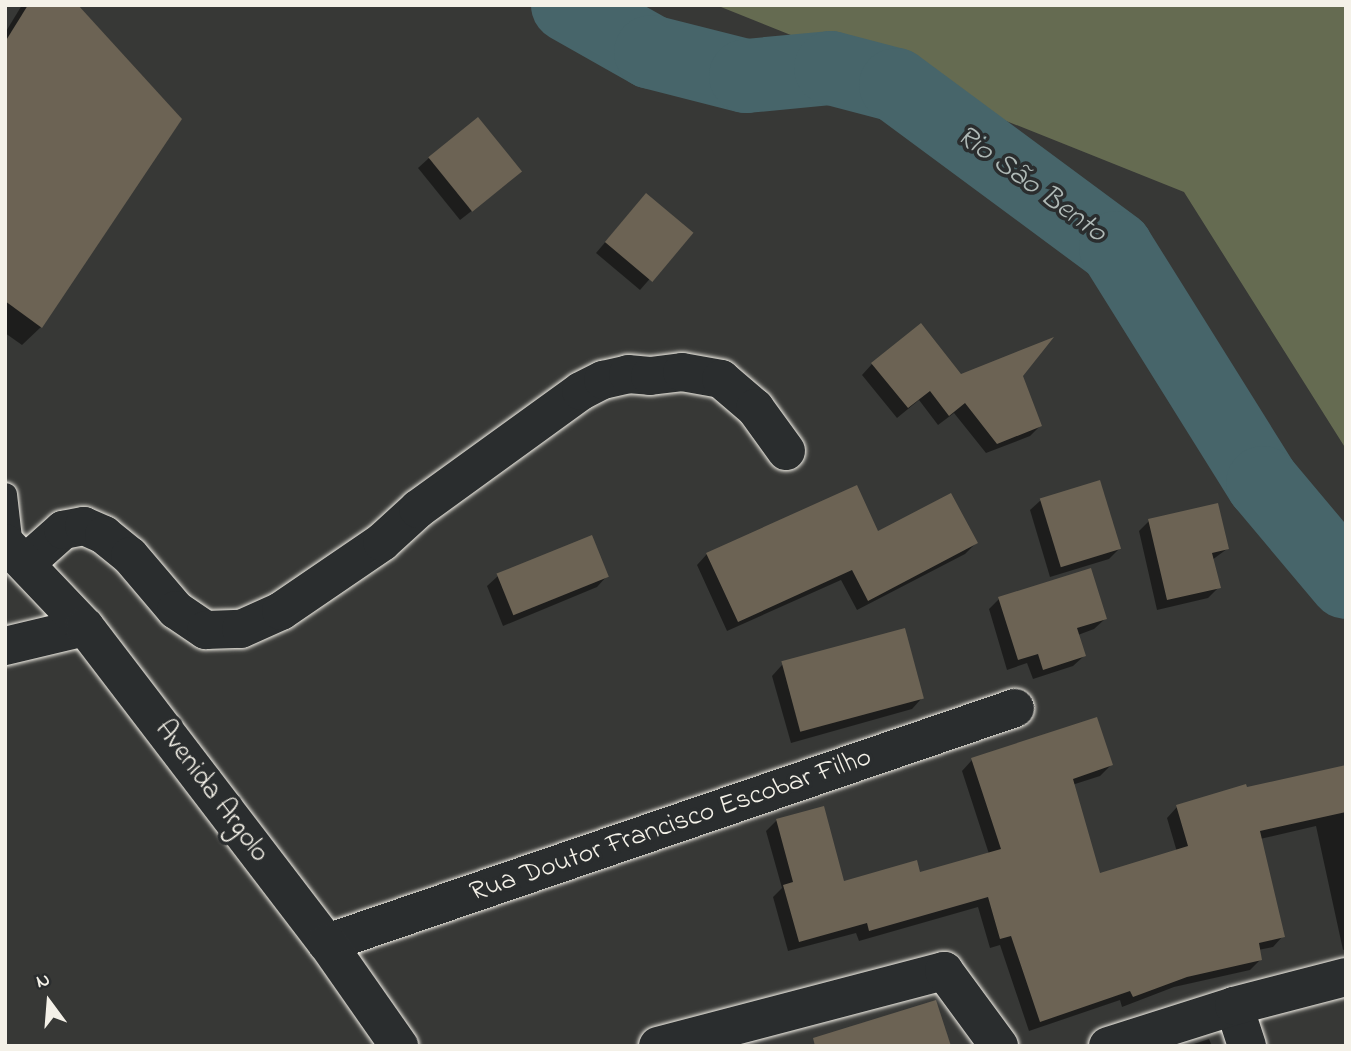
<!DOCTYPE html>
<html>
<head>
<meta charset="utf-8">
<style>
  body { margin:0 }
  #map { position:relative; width:1351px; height:1051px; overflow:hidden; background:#373836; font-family:"Indie Flower",sans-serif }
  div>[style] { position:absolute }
  .green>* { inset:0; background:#656b51 }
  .shadow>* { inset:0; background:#0007 }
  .river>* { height:74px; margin:-37px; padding:0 37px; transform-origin:37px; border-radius:37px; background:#47656a }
  .building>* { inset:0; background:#6c6354; transform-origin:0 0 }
  .roads { filter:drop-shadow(0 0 2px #f4f1e8) drop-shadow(0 0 2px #f4f1e8) }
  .lane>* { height:23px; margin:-11.5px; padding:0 11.5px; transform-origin:11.5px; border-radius:11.5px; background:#2a2d2e }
  .street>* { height:38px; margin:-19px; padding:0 19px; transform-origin:19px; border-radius:19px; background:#2a2d2e }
  .secondary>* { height:38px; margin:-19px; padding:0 19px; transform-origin:19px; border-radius:19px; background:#2a2d2e }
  span { translate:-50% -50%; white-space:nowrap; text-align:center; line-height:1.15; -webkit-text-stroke:7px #2a2d2e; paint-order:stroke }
  .street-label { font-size:28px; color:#f4f1e8 }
  .water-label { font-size:30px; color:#afb9b6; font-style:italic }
  .frame { position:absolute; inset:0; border:7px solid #f4f1e8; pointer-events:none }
  .north { position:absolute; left:14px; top:967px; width:70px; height:70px; -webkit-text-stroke:5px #2a2d2e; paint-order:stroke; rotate:344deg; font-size:19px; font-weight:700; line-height:28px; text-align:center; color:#f4f1e8 }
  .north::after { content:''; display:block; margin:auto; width:24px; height:32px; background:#f4f1e8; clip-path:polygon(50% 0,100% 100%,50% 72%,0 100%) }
</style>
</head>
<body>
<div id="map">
  <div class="green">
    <div style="clip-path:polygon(716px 5px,1346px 5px,1346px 449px,1184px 192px)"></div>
  </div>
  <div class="shadow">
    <div style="clip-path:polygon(22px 5px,76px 5px,41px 327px,22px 345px,5px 333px,5px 33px)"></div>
    <div style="clip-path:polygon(429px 158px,509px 182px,460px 220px,418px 168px)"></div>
    <div style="clip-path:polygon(636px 206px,690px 233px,640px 290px,596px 253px)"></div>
    <div style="clip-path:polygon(872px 364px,961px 376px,1021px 375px,1040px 426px,1030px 436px,986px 453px,954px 413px,938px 425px,919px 400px,897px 418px,862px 375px)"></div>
    <div style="clip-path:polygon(1041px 500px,1119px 549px,1109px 559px,1050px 577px,1030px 510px)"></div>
    <div style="clip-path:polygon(1149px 521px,1227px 549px,1212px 560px,1219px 587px,1208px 598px,1157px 610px,1139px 531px)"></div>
    <div style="clip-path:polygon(878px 533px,976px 543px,965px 554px,857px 610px,841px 580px,727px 631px,697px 565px,707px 554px)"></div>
    <div style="clip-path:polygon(498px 576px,607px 576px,597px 587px,503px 626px,487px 586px)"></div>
    <div style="clip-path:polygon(999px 599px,1105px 619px,1094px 629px,1078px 635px,1084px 656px,1073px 666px,1033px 679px,1027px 663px,1007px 670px,989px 609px)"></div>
    <div style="clip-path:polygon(904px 630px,922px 698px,912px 709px,791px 743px,772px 676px,782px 665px)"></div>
    <div style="clip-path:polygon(972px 760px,1111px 765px,1100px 776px,1072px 785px,1098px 875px,1177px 852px,1167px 818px,1177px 807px,1346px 767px,1346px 949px,1343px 950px,1316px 826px,1260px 839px,1283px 936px,1273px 947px,1258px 950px,1260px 960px,1250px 970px,1174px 987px,1122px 1007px,1120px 1000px,1029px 1031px,1000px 945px,990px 948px,978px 907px,859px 941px,856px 933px,788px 951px,773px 897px,782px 888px,766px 831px,777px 820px,843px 883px,919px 874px,989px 854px,962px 771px)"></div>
    <div style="clip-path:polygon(1209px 1039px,1212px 1046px,1188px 1046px)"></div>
  </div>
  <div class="river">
    <div style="left:568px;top:5px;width:95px;rotate:29.5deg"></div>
    <div style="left:651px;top:52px;width:98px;rotate:14.2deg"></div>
    <div style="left:746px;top:76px;width:85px;rotate:-5.4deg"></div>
    <div style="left:831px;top:68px;width:67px;rotate:14.7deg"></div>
    <div style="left:896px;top:85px;width:274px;rotate:36.5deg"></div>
    <div style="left:1116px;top:248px;width:277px;rotate:58deg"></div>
    <div style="left:1263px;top:483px;width:129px;rotate:50deg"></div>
  </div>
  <div class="building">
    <div style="clip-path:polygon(28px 5px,78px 5px,182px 119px,42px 328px,5px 301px,5px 42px)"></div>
    <div style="left:478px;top:117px;width:70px;height:64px;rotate:51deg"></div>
    <div style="left:646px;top:193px;width:62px;height:64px;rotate:40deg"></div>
    <div style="clip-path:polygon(921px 323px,961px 374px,1054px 337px,1023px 376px,1042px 426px,997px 444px,965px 403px,949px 416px,930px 391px,908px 408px,871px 363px)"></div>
    <div style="left:1100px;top:480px;width:72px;height:63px;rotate:73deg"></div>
    <div style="clip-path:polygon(857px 485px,878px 531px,951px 493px,978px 543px,868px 601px,852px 570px,738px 622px,706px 553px)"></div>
    <div style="clip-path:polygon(1218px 503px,1229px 549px,1212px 553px,1221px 588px,1167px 600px,1148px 519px)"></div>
    <div style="left:592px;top:535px;width:45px;height:103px;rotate:68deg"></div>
    <div style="clip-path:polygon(1091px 568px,1107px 619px,1077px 628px,1086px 656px,1043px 670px,1038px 654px,1018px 660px,998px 597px)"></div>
    <div style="left:905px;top:628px;width:73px;height:128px;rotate:75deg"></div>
    <div style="clip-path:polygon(1097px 717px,1113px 765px,1073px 779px,1100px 873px,1188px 846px,1176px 805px,1246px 784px,1247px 787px,1346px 765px,1346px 812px,1260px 831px,1285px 937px,1259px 943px,1262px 960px,1187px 977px,1133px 997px,1130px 991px,1040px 1022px,1011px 936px,1000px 939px,988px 897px,869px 931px,867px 923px,799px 942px,783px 885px,793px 882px,776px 819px,824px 806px,844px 881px,917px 860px,920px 872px,1001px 849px,971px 758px)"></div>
    <div style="clip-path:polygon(936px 1000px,951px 1046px,815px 1046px,813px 1038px)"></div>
  </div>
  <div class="roads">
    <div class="lane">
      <div style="left:5px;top:494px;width:53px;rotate:83.5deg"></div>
    </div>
    <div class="street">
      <div style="left:26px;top:563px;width:50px;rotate:-41.7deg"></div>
      <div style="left:63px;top:530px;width:21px;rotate:-11deg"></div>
      <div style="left:84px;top:526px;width:22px;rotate:24deg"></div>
      <div style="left:104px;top:535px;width:33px;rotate:39deg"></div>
      <div style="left:130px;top:556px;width:71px;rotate:49.6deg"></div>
      <div style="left:176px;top:610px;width:36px;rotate:34deg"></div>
      <div style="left:206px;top:630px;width:35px;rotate:-2deg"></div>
      <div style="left:241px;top:629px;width:44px;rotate:-24.2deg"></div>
      <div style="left:281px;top:611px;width:122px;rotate:-34.3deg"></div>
      <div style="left:382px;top:542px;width:49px;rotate:-42.5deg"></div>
      <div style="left:418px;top:509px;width:201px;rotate:-35.9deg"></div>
      <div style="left:581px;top:391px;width:25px;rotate:-27deg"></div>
      <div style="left:603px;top:380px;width:26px;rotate:-13deg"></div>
      <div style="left:628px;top:374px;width:22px;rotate:5deg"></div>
      <div style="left:650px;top:376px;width:32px;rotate:-7deg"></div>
      <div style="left:682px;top:372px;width:40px;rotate:10deg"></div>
      <div style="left:721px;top:379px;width:45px;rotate:40.5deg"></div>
      <div style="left:755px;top:408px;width:53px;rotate:54.2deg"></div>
      <div style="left:5px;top:646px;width:82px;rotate:-13.4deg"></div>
      <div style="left:327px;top:943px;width:727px;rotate:-18.86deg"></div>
      <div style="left:1234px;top:1006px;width:42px;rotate:72deg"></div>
      <div style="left:658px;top:1046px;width:296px;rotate:-14.7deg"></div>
      <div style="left:944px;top:971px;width:93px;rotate:53.7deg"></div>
      <div style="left:1108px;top:1046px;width:132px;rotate:-17.6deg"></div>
      <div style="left:1234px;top:1006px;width:116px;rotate:-14.5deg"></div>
    </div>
    <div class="secondary">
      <div style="left:5px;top:543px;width:116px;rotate:46.4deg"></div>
      <div style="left:85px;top:627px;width:398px;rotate:52.6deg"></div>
      <div style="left:327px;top:943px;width:126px;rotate:55deg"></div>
    </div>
  </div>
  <div class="street-label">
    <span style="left:211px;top:792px;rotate:53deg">Avenida Argolo</span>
    <span style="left:671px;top:826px;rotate:-19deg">Rua Doutor Francisco Escobar Filho</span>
  </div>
  <div class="water-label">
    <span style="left:1031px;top:185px;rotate:36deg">Rio São Bento</span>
  </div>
  <div class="frame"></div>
  <div class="north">N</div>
</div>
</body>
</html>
